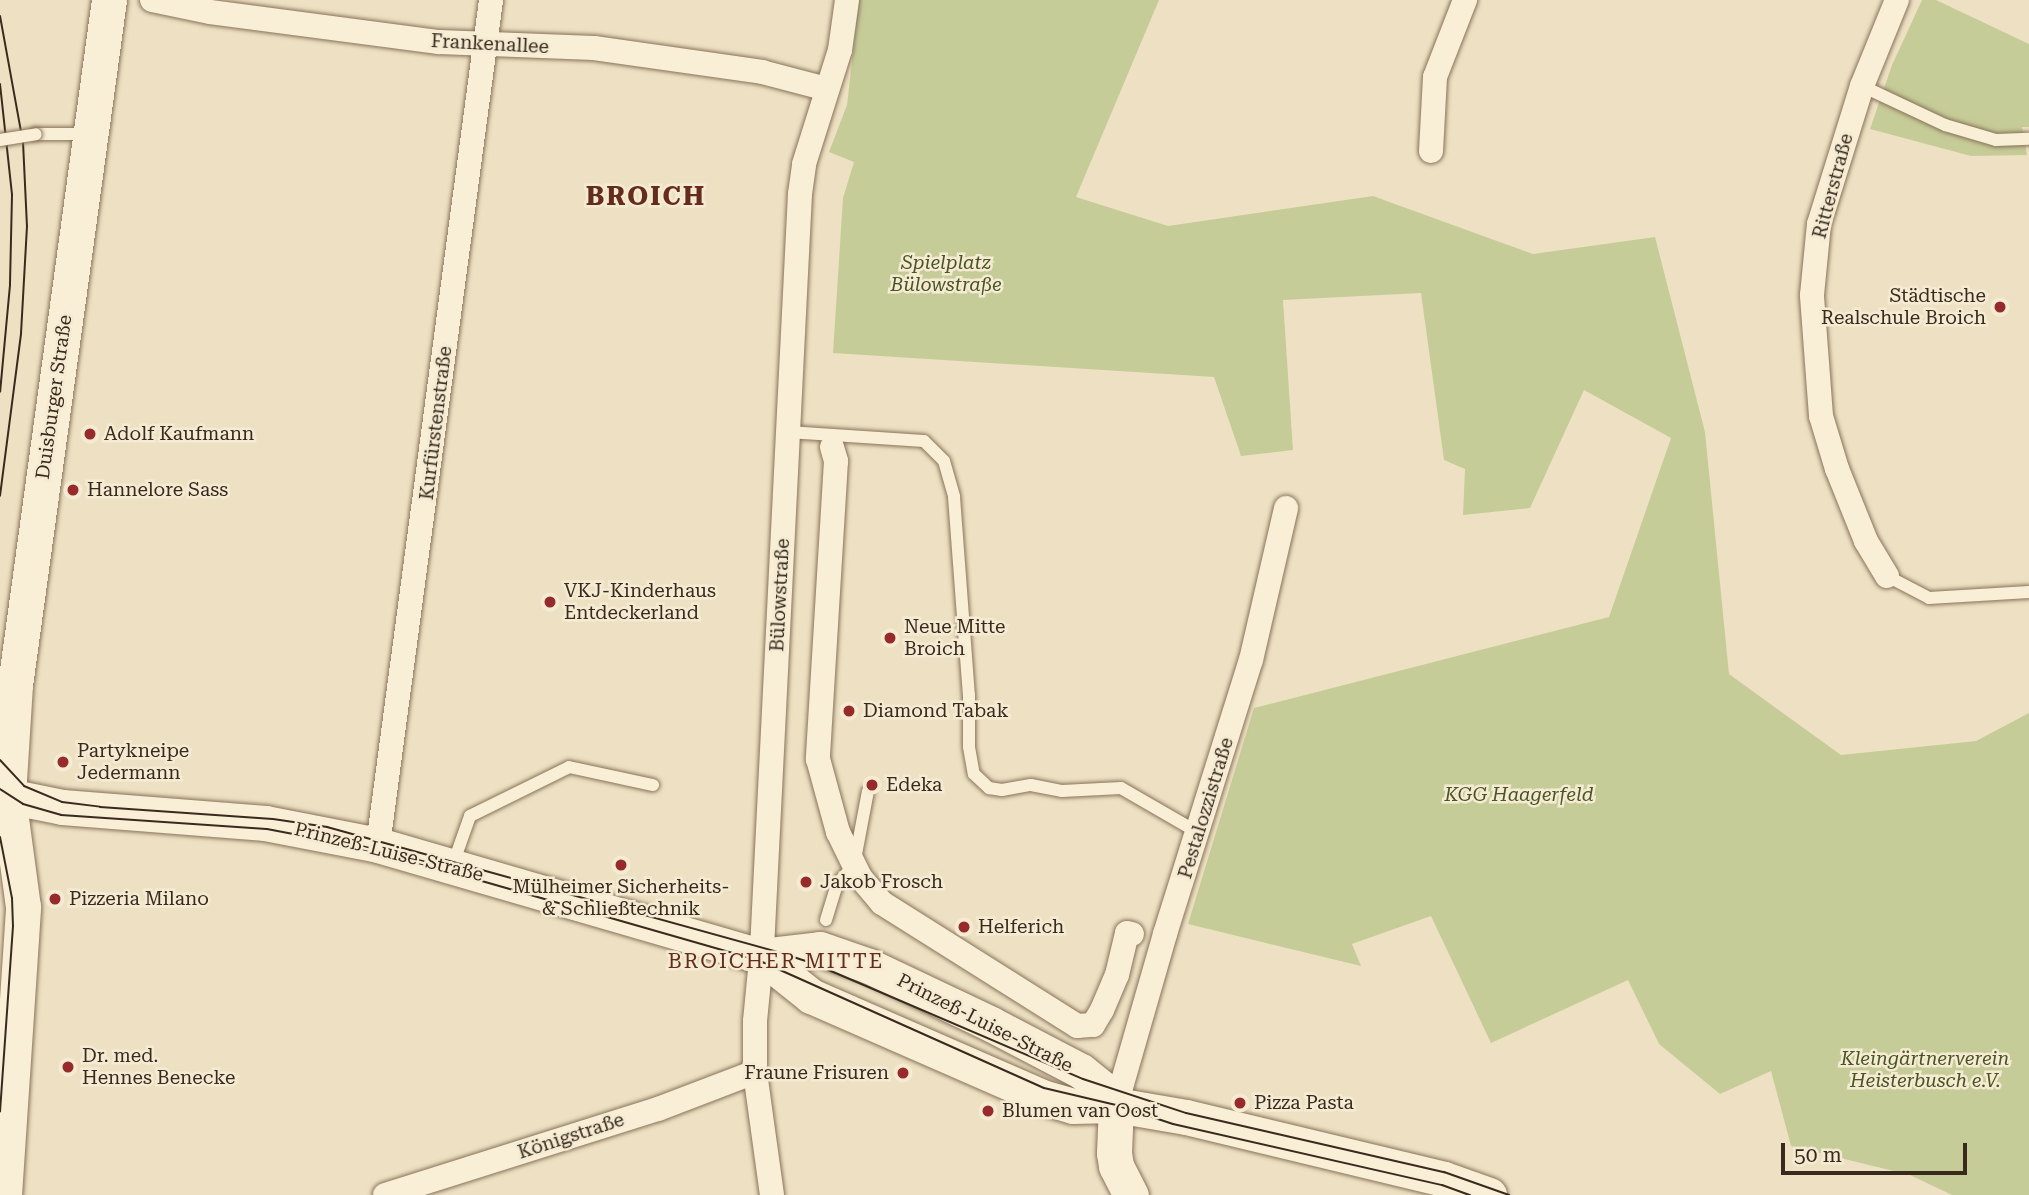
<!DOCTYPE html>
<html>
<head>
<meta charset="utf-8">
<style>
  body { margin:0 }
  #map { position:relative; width:2029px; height:1195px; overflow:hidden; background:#eee1c3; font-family:"Roboto Serif",serif }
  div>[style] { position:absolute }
  .green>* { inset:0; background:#c6cc97 }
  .roads { filter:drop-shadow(0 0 2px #88735a) drop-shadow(0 0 2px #88735a) }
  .lane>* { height:12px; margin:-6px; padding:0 6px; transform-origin:6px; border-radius:6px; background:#f9eed6 }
  .street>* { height:24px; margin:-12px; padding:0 12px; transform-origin:12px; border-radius:12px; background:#f9eed6 }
  .secondary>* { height:35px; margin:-17.5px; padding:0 17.5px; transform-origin:17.5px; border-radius:17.5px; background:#f9eed6 }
  .tram>* { height:2px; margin:-1px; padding:0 1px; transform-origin:1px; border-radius:1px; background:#382b1e }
  .bridges { filter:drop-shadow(0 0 2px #88735a) drop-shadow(0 0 2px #88735a) }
  .lane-bridge>* { height:12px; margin:-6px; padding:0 6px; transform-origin:6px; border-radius:6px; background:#f9eed6 }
  .dots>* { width:19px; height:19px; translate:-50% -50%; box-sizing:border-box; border:4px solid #f5ebd3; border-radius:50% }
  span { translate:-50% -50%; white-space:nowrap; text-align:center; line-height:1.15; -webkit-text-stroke:5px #f5ebd3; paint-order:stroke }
  .street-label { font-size:19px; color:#382b1e }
  .park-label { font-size:19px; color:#485525; font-style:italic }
  .poi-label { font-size:19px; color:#382b1e }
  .right { translate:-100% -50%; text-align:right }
  .left { translate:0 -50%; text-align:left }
  .neighbourhood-label { font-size:21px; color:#652c1d; letter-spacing:2px }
  .district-label { font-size:26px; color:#652c1d; font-weight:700; letter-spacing:2px }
  .scale { position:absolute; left:1781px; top:1143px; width:186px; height:32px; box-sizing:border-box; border:4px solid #382b1e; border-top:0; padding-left:9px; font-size:21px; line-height:24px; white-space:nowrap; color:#382b1e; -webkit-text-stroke:5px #f5ebd3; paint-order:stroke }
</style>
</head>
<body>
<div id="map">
  <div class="green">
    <div style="clip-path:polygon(859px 0,1159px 0,1076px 197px,1168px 226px,1373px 196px,1533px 254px,1655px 237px,1705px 432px,1729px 674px,1841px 755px,1976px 741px,2029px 713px,2029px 1195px,1952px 1195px,1910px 1175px,1791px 1146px,1771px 1071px,1720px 1094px,1659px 1044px,1628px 980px,1491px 1043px,1431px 916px,1352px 944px,1361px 966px,1188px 924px,1254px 708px,1609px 617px,1671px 438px,1584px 390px,1530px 508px,1463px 515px,1465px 469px,1444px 460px,1421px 293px,1283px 300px,1293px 450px,1241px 456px,1214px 377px,833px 353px,843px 198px,854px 162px,829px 152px,847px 105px)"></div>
    <div style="clip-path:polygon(1922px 0,1936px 0,2029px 44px,2029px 127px,2022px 127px,2027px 155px,1971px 156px,1870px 129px,1892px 65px)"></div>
  </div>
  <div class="roads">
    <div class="lane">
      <div style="left:1862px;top:86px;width:92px;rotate:25.2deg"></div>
      <div style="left:1945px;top:125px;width:53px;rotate:16.4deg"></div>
      <div style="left:1996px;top:140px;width:33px;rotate:-2deg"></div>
      <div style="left:36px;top:134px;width:51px"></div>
      <div style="left:788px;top:432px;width:136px;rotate:3.8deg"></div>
      <div style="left:924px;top:441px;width:28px;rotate:45deg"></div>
      <div style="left:944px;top:461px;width:37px;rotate:74deg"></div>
      <div style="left:954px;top:497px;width:199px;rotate:85.7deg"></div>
      <div style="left:969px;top:695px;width:52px;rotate:90deg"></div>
      <div style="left:969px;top:747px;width:27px;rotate:80deg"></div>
      <div style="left:974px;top:774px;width:21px;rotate:43deg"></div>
      <div style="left:989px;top:788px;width:13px;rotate:9deg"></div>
      <div style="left:1002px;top:790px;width:29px;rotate:-10deg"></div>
      <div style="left:1031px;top:785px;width:32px;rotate:11deg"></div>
      <div style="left:1062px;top:791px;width:59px;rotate:-2.9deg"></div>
      <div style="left:1121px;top:788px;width:90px;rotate:30deg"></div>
      <div style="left:1887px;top:576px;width:47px;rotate:27.6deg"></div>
      <div style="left:1929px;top:598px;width:100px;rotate:-3.4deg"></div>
      <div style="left:453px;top:864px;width:51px;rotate:-70.5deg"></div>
      <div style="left:470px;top:816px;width:110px;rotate:-26.3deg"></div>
      <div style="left:569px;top:767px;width:86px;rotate:12.1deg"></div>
      <div style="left:826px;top:920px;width:38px;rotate:-73deg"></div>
      <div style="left:837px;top:884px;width:25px;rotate:-48deg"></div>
      <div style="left:854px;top:865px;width:75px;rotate:-79.3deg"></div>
    </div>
    <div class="street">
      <div style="left:152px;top:0;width:59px;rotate:11.7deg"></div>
      <div style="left:210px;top:12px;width:231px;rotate:7.5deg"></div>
      <div style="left:439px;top:42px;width:155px;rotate:2.2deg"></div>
      <div style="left:594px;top:48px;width:170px;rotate:8.1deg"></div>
      <div style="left:762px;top:72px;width:67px;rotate:14.7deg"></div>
      <div style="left:1431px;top:151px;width:74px;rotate:-86.9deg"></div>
      <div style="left:1435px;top:77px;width:83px;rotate:-68.7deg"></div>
      <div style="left:832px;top:447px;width:15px;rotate:74deg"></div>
      <div style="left:836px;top:461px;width:299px;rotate:93.5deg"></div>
      <div style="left:818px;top:759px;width:76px;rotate:74.7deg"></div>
      <div style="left:838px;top:832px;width:50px;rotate:63.9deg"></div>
      <div style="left:860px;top:877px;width:34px;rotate:50deg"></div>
      <div style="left:882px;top:903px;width:231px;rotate:32.2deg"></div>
      <div style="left:1077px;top:1026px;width:16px;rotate:-4deg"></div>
      <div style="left:1093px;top:1025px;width:17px;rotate:-59deg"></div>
      <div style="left:1102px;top:1010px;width:38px;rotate:-67deg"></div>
      <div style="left:1117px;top:975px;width:43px;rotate:-76.6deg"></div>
      <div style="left:1127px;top:933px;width:5px;rotate:11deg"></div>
      <div style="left:1887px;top:576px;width:41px;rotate:-121deg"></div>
      <div style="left:1866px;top:541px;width:78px;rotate:-111.9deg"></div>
      <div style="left:1837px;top:469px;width:55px;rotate:-106.8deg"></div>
      <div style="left:1821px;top:416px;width:121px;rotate:-94.3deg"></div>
      <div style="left:1812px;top:295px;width:71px;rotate:-84.4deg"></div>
      <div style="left:1819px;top:224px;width:145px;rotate:-72.7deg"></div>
      <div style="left:1862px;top:86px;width:93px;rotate:-67.9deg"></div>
      <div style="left:378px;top:845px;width:853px;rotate:-82.38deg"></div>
      <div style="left:1116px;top:1105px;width:178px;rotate:-74deg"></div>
      <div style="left:1165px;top:934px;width:287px;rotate:-72.6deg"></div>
      <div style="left:1251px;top:660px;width:156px;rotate:-77deg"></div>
      <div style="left:385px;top:1195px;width:286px;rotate:-17.5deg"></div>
      <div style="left:658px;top:1109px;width:104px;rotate:-20.9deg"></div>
      <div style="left:772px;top:1195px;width:124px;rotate:-97.9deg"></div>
      <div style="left:755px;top:1072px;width:51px;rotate:-90deg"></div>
      <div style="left:755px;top:1021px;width:72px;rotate:-84.4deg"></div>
      <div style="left:762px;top:949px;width:756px;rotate:-87.12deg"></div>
      <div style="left:800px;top:194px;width:30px;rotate:-82deg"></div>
      <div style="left:804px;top:164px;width:120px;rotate:-72.5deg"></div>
      <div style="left:840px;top:50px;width:50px;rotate:-82deg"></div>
    </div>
    <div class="secondary">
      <div style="left:8px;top:796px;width:55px;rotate:11.5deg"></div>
      <div style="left:62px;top:807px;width:204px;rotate:4.5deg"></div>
      <div style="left:265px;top:823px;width:115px;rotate:11deg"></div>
      <div style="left:378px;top:845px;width:399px;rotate:16.2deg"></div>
      <div style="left:761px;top:956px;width:64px;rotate:38.7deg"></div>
      <div style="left:811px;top:996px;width:252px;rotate:23.6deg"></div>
      <div style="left:1042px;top:1097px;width:32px;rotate:16deg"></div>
      <div style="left:1073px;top:1106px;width:43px;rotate:-1.3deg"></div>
      <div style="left:1116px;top:1105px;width:71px;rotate:9.7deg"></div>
      <div style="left:1186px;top:1117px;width:265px;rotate:13.5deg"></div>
      <div style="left:1444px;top:1179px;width:48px;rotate:19.6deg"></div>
      <div style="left:761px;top:956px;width:59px;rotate:-6.8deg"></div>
      <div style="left:820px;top:949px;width:52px;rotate:19.1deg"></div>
      <div style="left:869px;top:966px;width:135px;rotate:25.4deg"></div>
      <div style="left:991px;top:1024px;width:102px;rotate:27.6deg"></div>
      <div style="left:1081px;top:1071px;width:32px;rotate:39deg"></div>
      <div style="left:1106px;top:1091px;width:17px;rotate:54deg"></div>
      <div style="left:1116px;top:1105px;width:48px;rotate:92.4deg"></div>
      <div style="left:1114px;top:1153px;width:13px;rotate:81deg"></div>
      <div style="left:1116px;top:1166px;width:33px;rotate:63deg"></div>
      <div style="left:4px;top:1195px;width:289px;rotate:-86.2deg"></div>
      <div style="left:23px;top:907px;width:112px;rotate:-97.7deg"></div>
      <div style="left:8px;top:796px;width:111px;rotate:-86.4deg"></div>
      <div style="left:15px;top:685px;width:691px;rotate:-82.19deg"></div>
    </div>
  </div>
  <div class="tram">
    <div style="left:0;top:16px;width:128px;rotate:79.7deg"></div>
    <div style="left:23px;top:142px;width:84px;rotate:87.3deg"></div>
    <div style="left:27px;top:226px;width:108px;rotate:93.2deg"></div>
    <div style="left:21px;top:334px;width:163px;rotate:97.4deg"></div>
    <div style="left:0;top:84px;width:112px;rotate:83.8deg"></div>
    <div style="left:12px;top:195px;width:90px;rotate:91.3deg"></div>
    <div style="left:10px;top:285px;width:107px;rotate:95.3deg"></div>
    <div style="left:0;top:760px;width:35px;rotate:47deg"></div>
    <div style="left:24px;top:786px;width:41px;rotate:22.8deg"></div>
    <div style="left:62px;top:802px;width:38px;rotate:7deg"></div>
    <div style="left:100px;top:807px;width:173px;rotate:4deg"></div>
    <div style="left:273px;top:819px;width:55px;rotate:8.4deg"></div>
    <div style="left:327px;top:827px;width:474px;rotate:15.5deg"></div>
    <div style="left:784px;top:954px;width:35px;rotate:18deg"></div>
    <div style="left:817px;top:965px;width:289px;rotate:23.2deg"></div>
    <div style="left:1083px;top:1079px;width:108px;rotate:18.3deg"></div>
    <div style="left:1186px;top:1113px;width:265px;rotate:12.9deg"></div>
    <div style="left:1444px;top:1172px;width:69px;rotate:19.5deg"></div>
    <div style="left:0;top:789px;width:27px;rotate:33deg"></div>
    <div style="left:23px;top:804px;width:40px;rotate:16deg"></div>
    <div style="left:61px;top:815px;width:206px;rotate:3.9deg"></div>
    <div style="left:267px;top:829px;width:64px;rotate:10.8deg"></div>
    <div style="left:330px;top:841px;width:99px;rotate:14deg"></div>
    <div style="left:426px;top:865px;width:348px;rotate:16deg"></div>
    <div style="left:760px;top:961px;width:311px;rotate:24.1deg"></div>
    <div style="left:1044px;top:1088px;width:74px;rotate:13.3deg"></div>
    <div style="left:1116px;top:1105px;width:60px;rotate:18.4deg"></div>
    <div style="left:1173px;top:1124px;width:276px;rotate:12.8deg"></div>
    <div style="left:1442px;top:1185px;width:30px;rotate:20deg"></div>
    <div style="left:0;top:837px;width:62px;rotate:78.9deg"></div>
    <div style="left:12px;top:898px;width:28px;rotate:88deg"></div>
    <div style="left:13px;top:926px;width:186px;rotate:94deg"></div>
  </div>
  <div class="bridges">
    <div class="lane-bridge">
      <div style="left:0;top:140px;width:36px;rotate:-9deg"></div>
    </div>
  </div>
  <div class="dots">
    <div style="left:2000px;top:307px;background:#972a2b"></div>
    <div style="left:90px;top:434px;background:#972a2b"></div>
    <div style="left:73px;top:490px;background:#972a2b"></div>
    <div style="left:550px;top:602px;background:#972a2b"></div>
    <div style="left:890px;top:638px;background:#972a2b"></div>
    <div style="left:849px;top:711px;background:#972a2b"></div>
    <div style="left:63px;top:762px;background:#972a2b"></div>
    <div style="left:872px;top:785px;background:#972a2b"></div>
    <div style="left:621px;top:865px;background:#972a2b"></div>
    <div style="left:806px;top:882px;background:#972a2b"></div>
    <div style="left:55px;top:899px;background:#972a2b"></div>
    <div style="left:964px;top:927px;background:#972a2b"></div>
    <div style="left:68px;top:1067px;background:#972a2b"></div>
    <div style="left:903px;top:1073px;background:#972a2b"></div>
    <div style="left:1240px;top:1103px;background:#972a2b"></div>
    <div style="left:988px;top:1111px;background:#972a2b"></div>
  </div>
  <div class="street-label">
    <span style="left:490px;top:44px;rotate:3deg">Frankenallee</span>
    <span style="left:1833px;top:186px;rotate:-75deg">Ritterstraße</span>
    <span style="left:54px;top:397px;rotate:-82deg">Duisburger Straße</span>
    <span style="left:436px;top:423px;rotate:-83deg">Kurfürstenstraße</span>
    <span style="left:780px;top:595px;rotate:-87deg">Bülowstraße</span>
    <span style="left:1206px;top:808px;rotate:-73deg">Pestalozzistraße</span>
    <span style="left:389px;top:852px;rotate:14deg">Prinzeß-Luise-Straße</span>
    <span style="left:985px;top:1023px;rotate:27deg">Prinzeß-Luise-Straße</span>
    <span style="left:571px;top:1136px;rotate:-18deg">Königstraße</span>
  </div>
  <div class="park-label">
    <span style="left:946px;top:274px">Spielplatz<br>Bülowstraße</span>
    <span style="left:1519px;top:795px">KGG Haagerfeld</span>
    <span style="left:1925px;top:1070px">Kleingärtnerverein<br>Heisterbusch e.V.</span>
  </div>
  <div class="poi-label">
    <span class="right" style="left:1986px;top:307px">Städtische<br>Realschule Broich</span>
    <span class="left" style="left:104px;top:434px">Adolf Kaufmann</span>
    <span class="left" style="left:87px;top:490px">Hannelore Sass</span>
    <span class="left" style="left:564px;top:602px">VKJ-Kinderhaus<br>Entdeckerland</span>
    <span class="left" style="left:904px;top:638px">Neue Mitte<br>Broich</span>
    <span class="left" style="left:863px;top:711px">Diamond Tabak</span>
    <span class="left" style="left:77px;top:762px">Partykneipe<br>Jedermann</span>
    <span class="left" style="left:886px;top:785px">Edeka</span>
    <span class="left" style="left:820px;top:882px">Jakob Frosch</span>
    <span style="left:621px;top:898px">Mülheimer Sicherheits-<br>&amp; Schließtechnik</span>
    <span class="left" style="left:69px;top:899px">Pizzeria Milano</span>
    <span class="left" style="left:978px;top:927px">Helferich</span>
    <span class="left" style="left:82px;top:1067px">Dr. med.<br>Hennes Benecke</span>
    <span class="right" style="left:889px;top:1073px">Fraune Frisuren</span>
    <span class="left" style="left:1254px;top:1103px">Pizza Pasta</span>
    <span class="left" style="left:1002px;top:1111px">Blumen van Oost</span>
  </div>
  <div class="neighbourhood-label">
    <span style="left:776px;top:961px">BROICHER MITTE</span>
  </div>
  <div class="district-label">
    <span style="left:646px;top:197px">BROICH</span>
  </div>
  <div class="scale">50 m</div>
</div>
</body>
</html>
